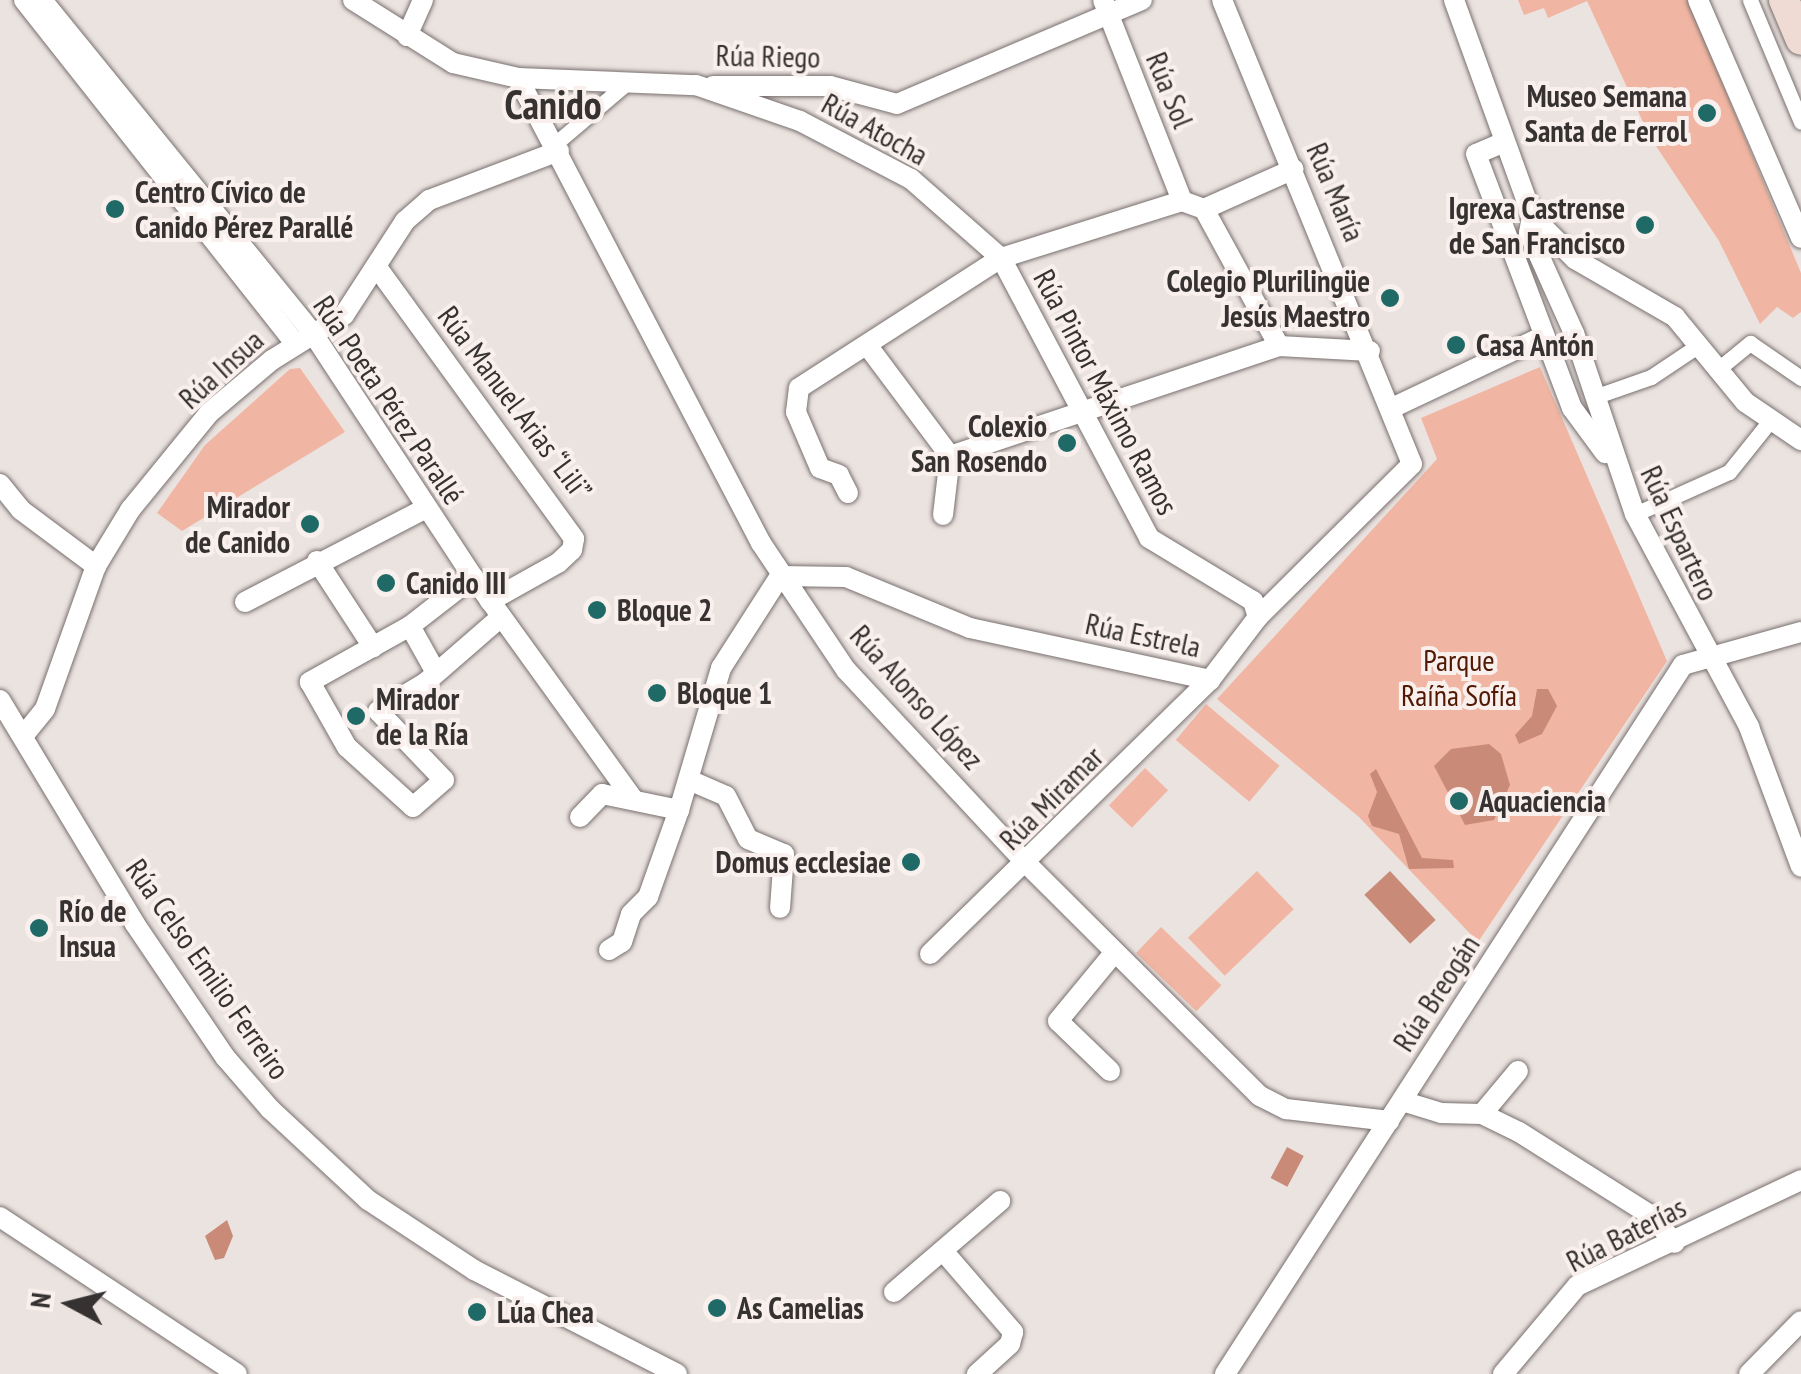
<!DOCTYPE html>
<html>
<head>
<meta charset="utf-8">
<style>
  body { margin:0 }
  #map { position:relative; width:1801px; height:1374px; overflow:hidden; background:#ebe3e0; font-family:"PT Sans Narrow",sans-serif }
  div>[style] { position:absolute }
  .green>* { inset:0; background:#f1b6a3; transform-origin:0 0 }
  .water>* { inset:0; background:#c98b77; transform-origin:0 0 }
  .roads { filter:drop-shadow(0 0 2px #78706e) drop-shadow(0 0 2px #78706e) }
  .pedestrian>* { height:15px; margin:-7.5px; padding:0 7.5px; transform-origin:7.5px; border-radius:7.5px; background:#fff }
  .minor>* { height:20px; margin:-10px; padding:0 10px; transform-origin:10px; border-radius:10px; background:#fff }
  .secondary>* { height:30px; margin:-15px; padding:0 15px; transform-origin:15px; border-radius:15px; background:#efdad4 }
  .dots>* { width:28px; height:28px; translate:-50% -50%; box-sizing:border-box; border:5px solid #f9f0ed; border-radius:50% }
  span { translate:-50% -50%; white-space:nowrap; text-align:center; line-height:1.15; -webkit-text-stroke:8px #f9f0ed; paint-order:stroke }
  .street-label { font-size:30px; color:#353231 }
  .poi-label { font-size:30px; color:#353231; font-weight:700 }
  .right { translate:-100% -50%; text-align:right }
  .left { translate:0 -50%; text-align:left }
  .park-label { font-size:30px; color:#511804 }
  .district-label { font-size:40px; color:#353231; font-weight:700 }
  .north { position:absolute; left:20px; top:1254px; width:100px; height:100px; -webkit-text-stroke:8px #f9f0ed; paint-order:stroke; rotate:277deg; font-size:28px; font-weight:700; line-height:40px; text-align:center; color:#353231 }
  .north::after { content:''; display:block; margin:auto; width:35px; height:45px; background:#353231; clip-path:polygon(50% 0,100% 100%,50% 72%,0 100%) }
</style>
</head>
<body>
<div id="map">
  <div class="green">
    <div style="clip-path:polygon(1518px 0,1688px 0,1801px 273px,1801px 312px,1793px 318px,1777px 307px,1760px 324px,1719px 241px,1650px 137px,1587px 1px,1548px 18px,1544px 8px,1524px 15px)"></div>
    <div style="clip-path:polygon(1540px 367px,1667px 661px,1478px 942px,1359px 817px,1217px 699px,1437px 459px,1421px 418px)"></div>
    <div style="clip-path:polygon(300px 368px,345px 432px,182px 531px,157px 513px,205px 445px,290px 369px)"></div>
    <div style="left:1206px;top:704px;width:96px;height:47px;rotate:40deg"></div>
    <div style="left:1145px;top:768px;width:32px;height:52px;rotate:44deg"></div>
    <div style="left:1257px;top:871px;width:53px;height:96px;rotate:46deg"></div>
    <div style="left:1161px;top:927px;width:84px;height:36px;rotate:44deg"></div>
  </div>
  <div class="water">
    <div style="clip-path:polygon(1537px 689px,1548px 689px,1557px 706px,1542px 734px,1519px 744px,1515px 735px,1532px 716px)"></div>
    <div style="clip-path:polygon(1489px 744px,1501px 754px,1510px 785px,1494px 820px,1465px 825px,1434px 766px,1451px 749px)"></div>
    <div style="clip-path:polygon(1376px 769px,1422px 858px,1453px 860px,1454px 868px,1409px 869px,1399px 834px,1372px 826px,1368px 816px,1377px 792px,1370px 774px)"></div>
    <div style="left:1390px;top:871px;width:67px;height:35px;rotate:47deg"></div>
    <div style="left:1287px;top:1147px;width:19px;height:35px;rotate:28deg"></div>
    <div style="clip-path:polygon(227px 1220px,233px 1236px,224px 1258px,215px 1260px,205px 1236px)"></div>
  </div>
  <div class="roads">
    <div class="pedestrian">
      <div style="left:1750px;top:0;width:132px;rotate:67.3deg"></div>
      <div style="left:556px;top:143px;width:94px;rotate:-40.3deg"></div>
      <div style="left:1717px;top:370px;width:43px;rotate:-39.3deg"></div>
      <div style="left:1750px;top:343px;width:62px;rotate:34.5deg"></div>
      <div style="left:1594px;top:397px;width:60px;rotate:-19.3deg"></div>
      <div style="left:1651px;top:377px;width:58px;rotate:-33.7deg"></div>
      <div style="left:1635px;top:514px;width:103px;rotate:-24.1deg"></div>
      <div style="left:1729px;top:472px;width:64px;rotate:-51.3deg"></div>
    </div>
    <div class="minor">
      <div style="left:24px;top:0;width:439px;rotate:51.7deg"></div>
      <div style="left:42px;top:0;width:432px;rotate:50.9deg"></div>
      <div style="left:314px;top:335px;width:290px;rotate:56.7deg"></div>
      <div style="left:473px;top:577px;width:275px;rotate:54.2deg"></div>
      <div style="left:353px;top:0;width:118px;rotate:32.2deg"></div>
      <div style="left:453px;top:63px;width:67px;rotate:13deg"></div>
      <div style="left:518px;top:78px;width:178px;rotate:2.3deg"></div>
      <div style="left:696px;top:85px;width:110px;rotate:19.1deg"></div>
      <div style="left:800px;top:121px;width:125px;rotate:27.6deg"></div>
      <div style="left:911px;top:179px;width:120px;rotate:41.3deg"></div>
      <div style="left:1001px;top:258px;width:190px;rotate:-17.5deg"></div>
      <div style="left:1182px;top:201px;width:23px;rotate:20deg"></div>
      <div style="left:1204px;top:209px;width:98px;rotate:-24deg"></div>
      <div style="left:1103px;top:0;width:216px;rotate:68.5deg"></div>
      <div style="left:1454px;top:0;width:230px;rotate:70.1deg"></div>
      <div style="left:1532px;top:216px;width:61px;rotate:45deg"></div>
      <div style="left:1575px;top:259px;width:116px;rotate:30.1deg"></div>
      <div style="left:1675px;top:317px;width:110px;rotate:50.5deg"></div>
      <div style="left:1745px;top:402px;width:68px;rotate:34.2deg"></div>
      <div style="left:1698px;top:0;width:259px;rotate:66.6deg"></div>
      <div style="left:407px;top:36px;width:39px;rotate:-66deg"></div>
      <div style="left:518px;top:78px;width:525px;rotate:62.41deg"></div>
      <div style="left:761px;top:543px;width:153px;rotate:56.2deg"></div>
      <div style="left:846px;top:670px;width:267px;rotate:47deg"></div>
      <div style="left:1028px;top:865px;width:327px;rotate:44.9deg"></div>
      <div style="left:1260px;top:1096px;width:29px;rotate:27deg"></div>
      <div style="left:1286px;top:1109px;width:104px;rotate:6.6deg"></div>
      <div style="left:713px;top:86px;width:117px"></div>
      <div style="left:830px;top:86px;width:69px;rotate:15deg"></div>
      <div style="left:897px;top:104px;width:266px;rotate:-23deg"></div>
      <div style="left:1502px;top:143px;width:28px;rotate:157deg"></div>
      <div style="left:1476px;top:154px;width:272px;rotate:69.3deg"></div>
      <div style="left:1572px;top:408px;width:56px;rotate:53.7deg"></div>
      <div style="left:1204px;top:209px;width:156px;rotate:61.3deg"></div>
      <div style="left:1279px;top:346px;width:91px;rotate:3.1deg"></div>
      <div style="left:1532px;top:216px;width:17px;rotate:100deg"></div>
      <div style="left:1529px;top:233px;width:110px;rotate:65.8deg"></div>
      <div style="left:1574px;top:333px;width:191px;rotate:71.4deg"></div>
      <div style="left:1635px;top:514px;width:242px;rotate:61.8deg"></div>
      <div style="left:1749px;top:727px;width:149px;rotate:69.6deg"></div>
      <div style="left:376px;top:266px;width:337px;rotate:54deg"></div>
      <div style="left:574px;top:539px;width:11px;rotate:100deg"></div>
      <div style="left:572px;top:550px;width:19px;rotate:137deg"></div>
      <div style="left:558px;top:563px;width:78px;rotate:150.8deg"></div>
      <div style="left:867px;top:345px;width:139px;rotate:53.2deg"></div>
      <div style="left:1394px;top:407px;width:164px;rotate:-25.3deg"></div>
      <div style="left:950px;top:456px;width:347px;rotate:-18.5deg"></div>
      <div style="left:0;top:484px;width:33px;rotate:51deg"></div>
      <div style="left:21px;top:510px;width:94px;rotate:36.7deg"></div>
      <div style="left:848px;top:493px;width:20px;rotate:-117deg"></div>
      <div style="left:839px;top:475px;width:20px;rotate:-160deg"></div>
      <div style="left:820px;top:468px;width:61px;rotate:-113.2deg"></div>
      <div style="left:796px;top:412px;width:24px;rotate:-83deg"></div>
      <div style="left:799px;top:388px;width:240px;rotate:-32.8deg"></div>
      <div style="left:1001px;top:258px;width:317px;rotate:62.1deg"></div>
      <div style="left:1149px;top:538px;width:122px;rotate:31.2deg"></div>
      <div style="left:1253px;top:601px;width:17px;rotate:73deg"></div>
      <div style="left:943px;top:515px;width:59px;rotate:-83.2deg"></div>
      <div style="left:317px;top:561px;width:103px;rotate:56.9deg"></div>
      <div style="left:473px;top:577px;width:80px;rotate:142.1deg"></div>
      <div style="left:410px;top:626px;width:115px;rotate:150.8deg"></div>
      <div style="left:310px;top:682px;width:75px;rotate:60.4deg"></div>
      <div style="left:347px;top:747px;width:89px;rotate:42.3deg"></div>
      <div style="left:413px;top:807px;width:41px;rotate:-41.1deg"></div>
      <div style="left:444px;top:780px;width:95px;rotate:-133.7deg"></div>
      <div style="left:378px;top:711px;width:55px;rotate:-30.8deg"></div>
      <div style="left:425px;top:683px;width:101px;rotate:-41deg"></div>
      <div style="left:245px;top:602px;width:204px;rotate:-27.4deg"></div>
      <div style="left:410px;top:626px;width:49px;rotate:60.8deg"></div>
      <div style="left:0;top:700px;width:262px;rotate:58.9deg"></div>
      <div style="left:135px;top:924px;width:161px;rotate:55.9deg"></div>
      <div style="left:225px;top:1057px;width:69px;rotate:49.1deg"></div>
      <div style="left:270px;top:1109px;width:134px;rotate:42.9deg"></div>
      <div style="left:368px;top:1200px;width:127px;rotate:33.4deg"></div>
      <div style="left:474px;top:1270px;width:228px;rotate:27.1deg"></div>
      <div style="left:24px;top:735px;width:33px;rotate:-51deg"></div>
      <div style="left:45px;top:709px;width:152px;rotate:-70.4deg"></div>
      <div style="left:96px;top:566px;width:66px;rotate:-58.7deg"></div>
      <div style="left:130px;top:510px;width:125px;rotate:-50.8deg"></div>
      <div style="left:209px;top:413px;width:82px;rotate:-40.1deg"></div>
      <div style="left:272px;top:360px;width:85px;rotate:-32deg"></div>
      <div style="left:344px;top:315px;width:112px;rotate:-57deg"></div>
      <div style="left:405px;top:221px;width:32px;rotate:-41deg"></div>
      <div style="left:429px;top:200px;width:139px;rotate:-20.7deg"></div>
      <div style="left:689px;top:780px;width:40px;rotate:23.4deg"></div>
      <div style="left:726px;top:796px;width:48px;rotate:62.9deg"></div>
      <div style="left:748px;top:839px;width:39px;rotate:23deg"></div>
      <div style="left:784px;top:854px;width:54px;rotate:94.2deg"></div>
      <div style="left:580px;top:817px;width:32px;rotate:-46deg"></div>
      <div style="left:602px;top:794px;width:79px;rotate:11.7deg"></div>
      <div style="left:679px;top:810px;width:148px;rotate:-73.5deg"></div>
      <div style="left:721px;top:668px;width:109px;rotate:-57.3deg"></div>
      <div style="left:780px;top:576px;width:66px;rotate:0.9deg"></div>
      <div style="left:846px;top:577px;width:134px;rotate:22.4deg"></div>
      <div style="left:970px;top:628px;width:246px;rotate:12.2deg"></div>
      <div style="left:609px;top:950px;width:15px;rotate:-32deg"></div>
      <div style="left:622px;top:942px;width:29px;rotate:-72deg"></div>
      <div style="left:631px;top:914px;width:24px;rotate:-45deg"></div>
      <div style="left:648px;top:897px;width:92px;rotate:-70.4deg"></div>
      <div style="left:930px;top:954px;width:392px;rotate:-44.4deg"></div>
      <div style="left:1210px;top:680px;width:79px;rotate:-52.7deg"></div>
      <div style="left:1258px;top:617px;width:217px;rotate:-44.8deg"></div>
      <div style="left:1412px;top:464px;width:501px;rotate:-112.27deg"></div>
      <div style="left:1110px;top:1071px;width:72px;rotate:-136.1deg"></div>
      <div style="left:1058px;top:1021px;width:88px;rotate:-50.5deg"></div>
      <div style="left:1402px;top:1101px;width:41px;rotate:17.1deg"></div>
      <div style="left:1441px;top:1113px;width:41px;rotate:1.4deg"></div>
      <div style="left:1482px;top:1114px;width:41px;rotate:25.9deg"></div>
      <div style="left:1519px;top:1132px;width:157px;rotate:32.3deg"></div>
      <div style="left:1652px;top:1216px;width:35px;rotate:50deg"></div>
      <div style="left:1482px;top:1114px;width:56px;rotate:-50.1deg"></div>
      <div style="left:0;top:1217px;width:284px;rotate:33.5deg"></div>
      <div style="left:944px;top:1252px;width:106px;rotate:49.2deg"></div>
      <div style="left:1013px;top:1332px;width:12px;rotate:104deg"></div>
      <div style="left:1010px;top:1344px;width:45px;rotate:137.7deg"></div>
      <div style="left:894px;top:1292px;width:140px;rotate:-40.6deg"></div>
      <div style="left:1225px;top:1374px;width:844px;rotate:-57.14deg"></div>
      <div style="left:1683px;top:665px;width:123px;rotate:-15.6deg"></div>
      <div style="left:1503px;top:1374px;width:115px;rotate:-49.9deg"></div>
      <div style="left:1577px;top:1286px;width:248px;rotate:-25.3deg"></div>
      <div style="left:1749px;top:1374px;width:74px;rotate:-45.5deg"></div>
    </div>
    <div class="secondary">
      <div style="left:1784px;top:0;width:43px;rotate:67deg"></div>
    </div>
  </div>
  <div class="dots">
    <div style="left:1707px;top:113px;background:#1f6a66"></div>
    <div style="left:115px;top:209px;background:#1f6a66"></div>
    <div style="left:1645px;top:225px;background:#1f6a66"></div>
    <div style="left:1390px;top:298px;background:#1f6a66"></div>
    <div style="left:1456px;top:345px;background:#1f6a66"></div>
    <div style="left:1067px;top:443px;background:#1f6a66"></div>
    <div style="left:310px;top:524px;background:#1f6a66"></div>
    <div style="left:386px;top:583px;background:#1f6a66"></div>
    <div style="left:597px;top:610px;background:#1f6a66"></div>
    <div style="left:657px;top:693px;background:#1f6a66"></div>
    <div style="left:356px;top:716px;background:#1f6a66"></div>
    <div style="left:1459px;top:801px;background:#1f6a66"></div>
    <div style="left:911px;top:862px;background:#1f6a66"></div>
    <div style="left:39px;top:928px;background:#1f6a66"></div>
    <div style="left:717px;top:1308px;background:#1f6a66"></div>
    <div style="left:477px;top:1312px;background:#1f6a66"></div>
  </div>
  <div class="street-label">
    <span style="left:768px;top:56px;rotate:1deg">Rúa Riego</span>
    <span style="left:1170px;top:90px;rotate:68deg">Rúa Sol</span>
    <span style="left:875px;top:129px;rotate:29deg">Rúa Atocha</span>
    <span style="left:1336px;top:192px;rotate:67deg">Rúa María</span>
    <span style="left:221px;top:369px;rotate:-42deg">Rúa Insua</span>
    <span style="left:1106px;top:392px;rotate:62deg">Rúa Pintor Máximo Ramos</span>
    <span style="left:389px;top:400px;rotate:56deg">Rúa Poeta Pérez Parallé</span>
    <span style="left:515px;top:403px;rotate:53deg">Rúa Manuel Arias “Lili”</span>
    <span style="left:1680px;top:533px;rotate:65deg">Rúa Espartero</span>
    <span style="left:1143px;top:635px;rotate:12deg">Rúa Estrela</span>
    <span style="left:917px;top:697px;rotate:48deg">Rúa Alonso López</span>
    <span style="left:1051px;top:798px;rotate:-45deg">Rúa Miramar</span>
    <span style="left:208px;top:969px;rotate:55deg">Rúa Celso Emilio Ferreiro</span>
    <span style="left:1436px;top:993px;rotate:-57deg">Rúa Breogán</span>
    <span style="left:1626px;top:1234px;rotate:-27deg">Rúa Baterías</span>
  </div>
  <div class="poi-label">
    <span class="right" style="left:1687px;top:113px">Museo Semana<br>Santa de Ferrol</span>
    <span class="left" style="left:135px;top:209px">Centro Cívico de<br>Canido Pérez Parallé</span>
    <span class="right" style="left:1625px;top:225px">Igrexa Castrense<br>de San Francisco</span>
    <span class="right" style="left:1370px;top:298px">Colegio Plurilingüe<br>Jesús Maestro</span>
    <span class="left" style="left:1476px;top:345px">Casa Antón</span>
    <span class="right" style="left:1047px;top:443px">Colexio<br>San Rosendo</span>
    <span class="right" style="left:290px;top:524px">Mirador<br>de Canido</span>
    <span class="left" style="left:406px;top:583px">Canido III</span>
    <span class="left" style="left:617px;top:610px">Bloque 2</span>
    <span class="left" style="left:677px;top:693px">Bloque 1</span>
    <span class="left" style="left:376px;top:716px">Mirador<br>de la Ría</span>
    <span class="left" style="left:1479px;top:801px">Aquaciencia</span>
    <span class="right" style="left:891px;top:862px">Domus ecclesiae</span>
    <span class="left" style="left:59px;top:928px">Río de<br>Insua</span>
    <span class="left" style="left:737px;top:1308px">As Camelias</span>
    <span class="left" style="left:497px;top:1312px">Lúa Chea</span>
  </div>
  <div class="park-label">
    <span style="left:1459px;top:677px">Parque<br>Raíña Sofía</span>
  </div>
  <div class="district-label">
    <span style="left:553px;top:104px">Canido</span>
  </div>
  <div class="north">N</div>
</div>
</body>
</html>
